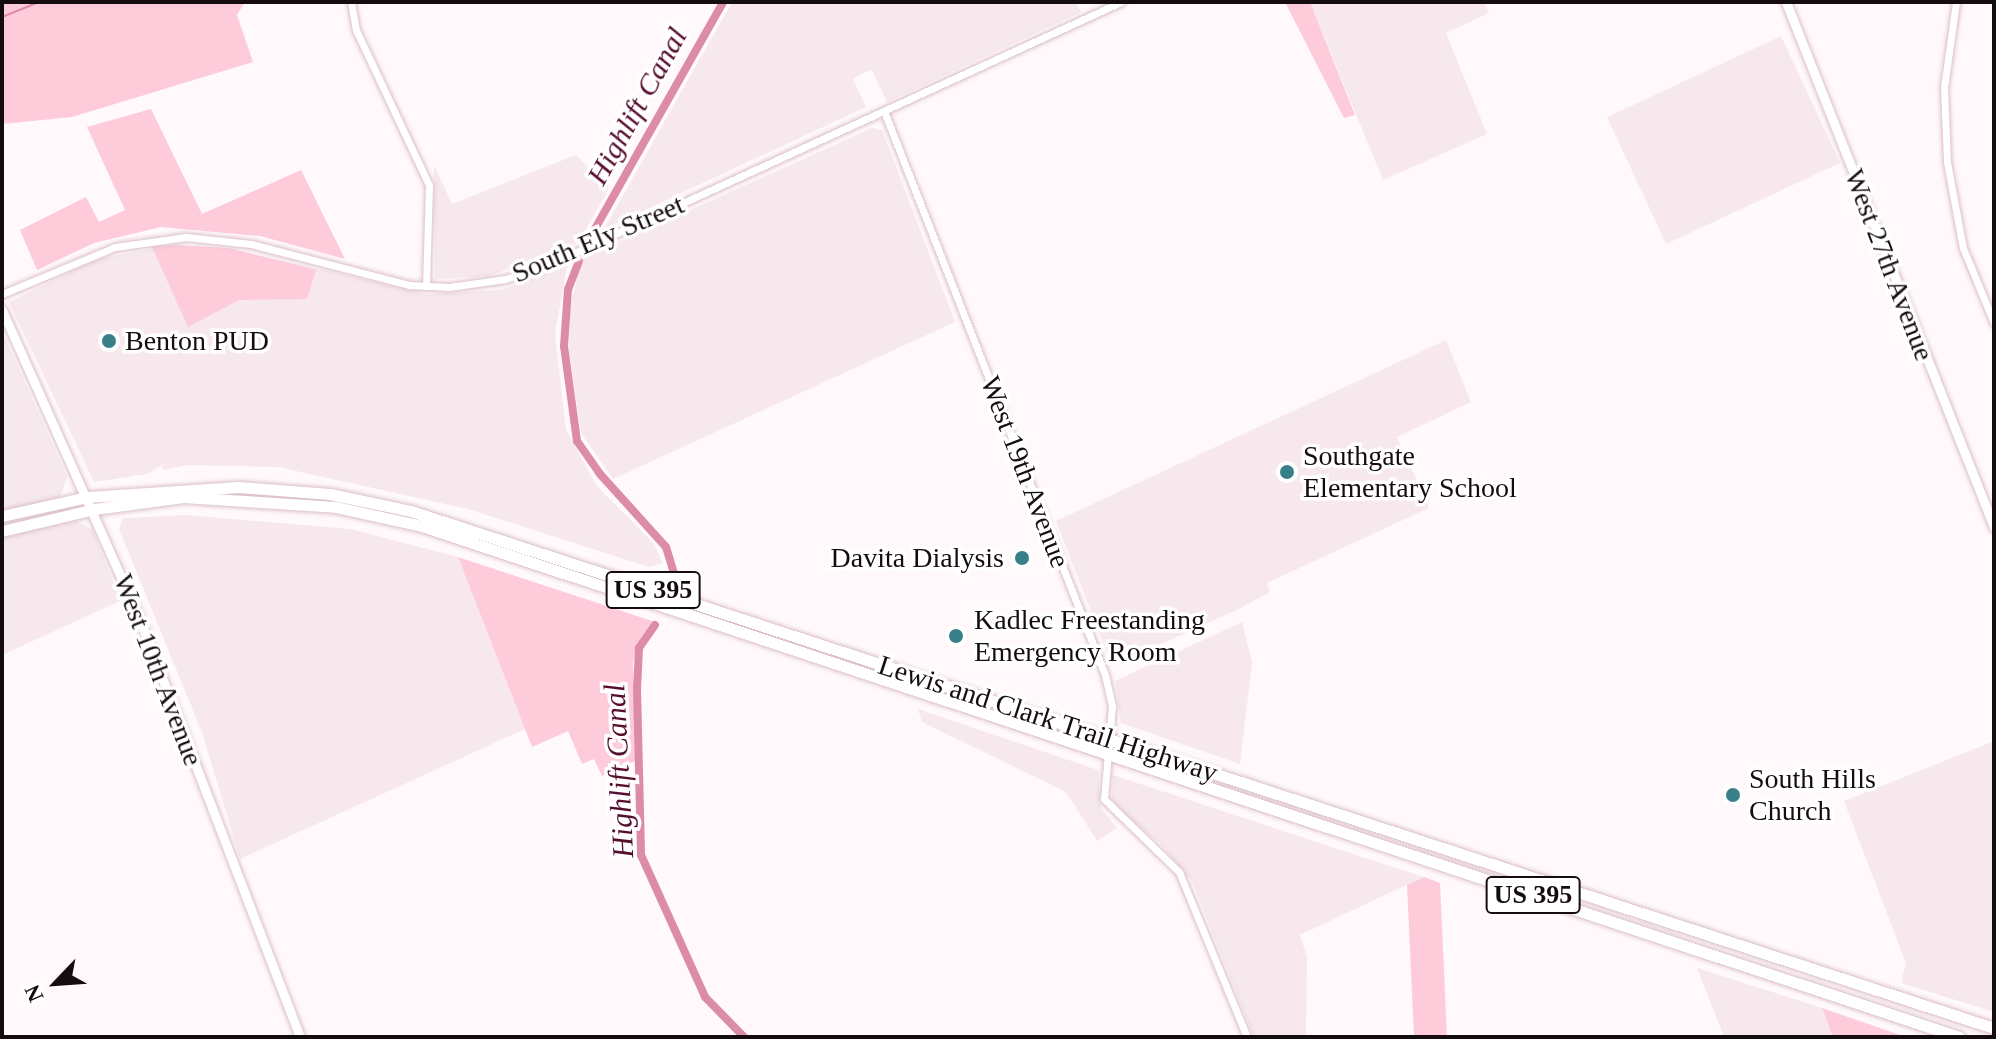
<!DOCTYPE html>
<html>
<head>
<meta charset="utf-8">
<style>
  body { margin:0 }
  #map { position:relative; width:1996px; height:1039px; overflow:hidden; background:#fff9fb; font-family:"Times New Roman",serif }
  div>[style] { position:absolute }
  .built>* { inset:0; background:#f6e8ec; transform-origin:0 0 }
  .green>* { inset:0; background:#fecbda }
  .stream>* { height:2px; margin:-1px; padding:0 1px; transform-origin:1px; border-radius:1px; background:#dd8ca7 }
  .canal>* { height:8px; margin:-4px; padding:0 4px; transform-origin:4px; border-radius:4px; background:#dd8ca7 }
  .roads { filter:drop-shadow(0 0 2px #dbc0c8) drop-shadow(0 0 2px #dbc0c8) }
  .minor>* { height:7px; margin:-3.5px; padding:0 3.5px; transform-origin:3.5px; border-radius:3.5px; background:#fff }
  .major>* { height:9px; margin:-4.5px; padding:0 4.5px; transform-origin:4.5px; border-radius:4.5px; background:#fff }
  .highway>* { height:11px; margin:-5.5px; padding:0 5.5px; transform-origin:5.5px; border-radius:5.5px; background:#fff }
  .dots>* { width:22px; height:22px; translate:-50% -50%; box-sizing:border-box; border:4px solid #fff; border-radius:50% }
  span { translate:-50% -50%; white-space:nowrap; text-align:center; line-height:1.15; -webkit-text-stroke:7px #fff; paint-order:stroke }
  .shield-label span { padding:2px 6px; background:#fff; border:2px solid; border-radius:6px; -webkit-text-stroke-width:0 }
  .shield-label { font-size:26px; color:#150c0f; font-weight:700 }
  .street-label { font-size:28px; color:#150c0f }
  .poi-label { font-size:28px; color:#150c0f }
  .left { translate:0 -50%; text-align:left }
  .right { translate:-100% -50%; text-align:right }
  .water-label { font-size:30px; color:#550e2e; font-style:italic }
  .frame { position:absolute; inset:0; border:4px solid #150c0f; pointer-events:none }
  .north { position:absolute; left:16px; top:943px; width:80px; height:80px; -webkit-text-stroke:6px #fff; paint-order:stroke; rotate:245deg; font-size:22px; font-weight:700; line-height:32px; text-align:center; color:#150c0f }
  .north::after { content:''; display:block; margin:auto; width:28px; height:36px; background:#150c0f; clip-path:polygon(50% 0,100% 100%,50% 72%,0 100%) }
</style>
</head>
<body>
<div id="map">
  <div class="built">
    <div style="clip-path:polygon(732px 2px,1076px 2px,1081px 12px,887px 102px,872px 70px,865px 72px,853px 79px,866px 107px,604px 229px)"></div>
    <div style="clip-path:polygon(1310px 2px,1484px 2px,1489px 13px,1446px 33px,1487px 134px,1383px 180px)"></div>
    <div style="left:1781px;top:36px;width:140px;height:192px;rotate:65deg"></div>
    <div style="clip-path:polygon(872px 128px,882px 130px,955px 322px,613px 479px,581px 433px,569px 352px,570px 307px,582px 259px)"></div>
    <div style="clip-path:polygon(576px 155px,609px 188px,579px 242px,489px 276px,435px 279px,434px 165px,452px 204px)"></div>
    <div style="clip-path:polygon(173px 245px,228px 248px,426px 294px,501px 290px,567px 266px,555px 334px,566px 430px,597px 486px,654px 544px,663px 563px,649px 567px,468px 509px,278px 467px,188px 465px,163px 470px,162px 465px,147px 474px,94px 482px,9px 302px,98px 259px)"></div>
    <div style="clip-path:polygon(2px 331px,67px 477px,60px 497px,2px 512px)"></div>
    <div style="clip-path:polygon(1446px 340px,1471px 402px,1397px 437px,1429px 508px,1267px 583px,1270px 592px,1237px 610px,1118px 663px,1110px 660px,1056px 521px)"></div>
    <div style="clip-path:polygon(187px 515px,350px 529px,458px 557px,525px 729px,240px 859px,203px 735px,119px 529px,123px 518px)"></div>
    <div style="clip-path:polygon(76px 521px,93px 530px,120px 601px,2px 655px,2px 535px)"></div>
    <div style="clip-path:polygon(1242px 622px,1252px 662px,1240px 764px,1121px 723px,1115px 681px)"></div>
    <div style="clip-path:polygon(918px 709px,1098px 770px,1101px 808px,1117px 828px,1097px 841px,1066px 792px,922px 722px)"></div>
    <div style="clip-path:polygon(1994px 741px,1994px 1012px,1901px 983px,1906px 963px,1844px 801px)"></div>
    <div style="clip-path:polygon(1113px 775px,1423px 877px,1300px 935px,1307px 957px,1306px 1037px,1254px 1037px,1192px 881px,1161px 844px,1121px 812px,1112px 800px)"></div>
    <div style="clip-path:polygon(1697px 968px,1822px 1008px,1833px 1037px,1724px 1037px)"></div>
  </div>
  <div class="green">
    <div style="clip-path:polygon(2px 2px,245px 2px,237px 15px,253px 62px,72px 117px,2px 124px)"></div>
    <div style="clip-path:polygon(1285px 2px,1310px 2px,1355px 115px,1344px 118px)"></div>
    <div style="clip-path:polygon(151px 109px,202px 214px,301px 170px,345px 259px,260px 236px,161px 227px,94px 243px,37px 270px,20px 230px,86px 197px,99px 222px,125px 210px,87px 127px)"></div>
    <div style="clip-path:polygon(173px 245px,228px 248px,316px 270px,307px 299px,239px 300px,188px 327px,152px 247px)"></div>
    <div style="clip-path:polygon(458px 557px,655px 622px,637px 646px,633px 662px,635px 761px,602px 776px,594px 759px,582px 764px,568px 731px,532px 747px)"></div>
    <div style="clip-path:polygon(1424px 877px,1440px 883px,1447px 1037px,1414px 1037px,1407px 885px)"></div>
    <div style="clip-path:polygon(1822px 1008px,1906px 1037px,1833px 1037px)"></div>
  </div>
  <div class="stream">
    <div style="left:2px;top:17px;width:40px;rotate:-22deg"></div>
  </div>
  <div class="canal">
    <div style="left:592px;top:234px;width:266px;rotate:-60.5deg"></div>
    <div style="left:579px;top:261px;width:30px;rotate:111deg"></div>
    <div style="left:568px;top:289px;width:57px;rotate:94deg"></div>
    <div style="left:564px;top:346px;width:96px;rotate:82.2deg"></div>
    <div style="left:577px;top:441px;width:40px;rotate:55.1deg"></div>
    <div style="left:600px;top:474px;width:98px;rotate:47.9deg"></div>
    <div style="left:666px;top:547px;width:31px;rotate:73deg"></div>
    <div style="left:655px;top:625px;width:28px;rotate:125deg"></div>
    <div style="left:639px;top:648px;width:41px;rotate:92.8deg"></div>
    <div style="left:637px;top:689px;width:166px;rotate:88.6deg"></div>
    <div style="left:641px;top:855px;width:156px;rotate:65.7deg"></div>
    <div style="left:705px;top:997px;width:56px;rotate:45.7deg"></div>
  </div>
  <div class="roads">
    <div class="minor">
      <div style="left:351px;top:2px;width:28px;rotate:80deg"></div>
      <div style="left:356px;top:30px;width:171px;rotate:64.8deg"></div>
      <div style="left:429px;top:185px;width:101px;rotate:91.7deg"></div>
      <div style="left:1956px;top:2px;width:86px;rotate:98deg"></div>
      <div style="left:1944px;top:87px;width:75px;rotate:87.7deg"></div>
      <div style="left:1947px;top:162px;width:87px;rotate:79.5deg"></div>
      <div style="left:1963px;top:248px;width:81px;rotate:67.5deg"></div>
      <div style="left:884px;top:111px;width:606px;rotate:68.6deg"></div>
      <div style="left:1105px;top:675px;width:32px;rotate:77deg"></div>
      <div style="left:1112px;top:706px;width:93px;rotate:94.9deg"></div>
      <div style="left:1104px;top:799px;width:105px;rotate:44.2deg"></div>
      <div style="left:1179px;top:872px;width:178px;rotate:67.6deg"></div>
      <div style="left:2px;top:294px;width:122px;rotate:-22.6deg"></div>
      <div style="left:115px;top:247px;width:72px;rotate:-8deg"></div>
      <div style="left:186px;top:237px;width:65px;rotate:6.1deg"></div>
      <div style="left:251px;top:244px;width:163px;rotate:14.5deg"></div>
      <div style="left:409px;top:285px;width:40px;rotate:2.9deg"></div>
      <div style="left:449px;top:287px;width:57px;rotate:-8.1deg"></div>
      <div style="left:505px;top:279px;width:38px;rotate:-17deg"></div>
      <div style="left:541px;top:268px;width:638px;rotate:-24.64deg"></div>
    </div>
    <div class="major">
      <div style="left:1786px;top:2px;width:565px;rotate:68.39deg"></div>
      <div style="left:2px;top:310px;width:334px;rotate:66deg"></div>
      <div style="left:138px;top:615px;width:452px;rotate:69deg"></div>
    </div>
    <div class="highway">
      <div style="left:2px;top:516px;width:88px;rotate:-12.5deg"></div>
      <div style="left:88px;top:497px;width:151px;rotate:-3.8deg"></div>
      <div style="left:239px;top:487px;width:91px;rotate:4.4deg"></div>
      <div style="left:330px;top:494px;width:83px;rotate:11.9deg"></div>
      <div style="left:411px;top:511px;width:1665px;rotate:18.09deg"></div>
      <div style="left:2px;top:531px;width:95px;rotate:-13.4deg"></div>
      <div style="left:94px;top:509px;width:90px;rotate:-7.7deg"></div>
      <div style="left:183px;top:497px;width:153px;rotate:3.7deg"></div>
      <div style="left:336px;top:507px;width:88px;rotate:12.5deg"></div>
      <div style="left:422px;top:526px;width:1620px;rotate:18.39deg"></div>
    </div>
  </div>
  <div class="dots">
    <div style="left:109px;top:341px;background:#397f8a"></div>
    <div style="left:1287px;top:472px;background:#397f8a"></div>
    <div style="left:1022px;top:558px;background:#397f8a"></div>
    <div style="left:956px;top:636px;background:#397f8a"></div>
    <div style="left:1733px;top:795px;background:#397f8a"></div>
  </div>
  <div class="shield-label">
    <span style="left:653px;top:590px">US 395</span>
    <span style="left:1533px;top:895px">US 395</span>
  </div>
  <div class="street-label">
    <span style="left:598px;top:239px;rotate:-23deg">South Ely Street</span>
    <span style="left:1889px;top:265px;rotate:69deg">West 27th Avenue</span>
    <span style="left:1025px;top:472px;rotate:69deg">West 19th Avenue</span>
    <span style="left:158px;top:670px;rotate:69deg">West 10th Avenue</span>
    <span style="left:1048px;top:719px;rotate:18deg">Lewis and Clark Trail Highway</span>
  </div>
  <div class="poi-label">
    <span class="left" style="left:125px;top:341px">Benton PUD</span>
    <span class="left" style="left:1303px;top:472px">Southgate<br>Elementary School</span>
    <span class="right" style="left:1004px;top:558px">Davita Dialysis</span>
    <span class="left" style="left:974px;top:636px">Kadlec Freestanding<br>Emergency Room</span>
    <span class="left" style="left:1749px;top:795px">South Hills<br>Church</span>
  </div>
  <div class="water-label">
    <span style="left:637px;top:106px;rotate:-61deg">Highlift Canal</span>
    <span style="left:619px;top:771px;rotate:-93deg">Highlift Canal</span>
  </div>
  <div class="frame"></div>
  <div class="north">N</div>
</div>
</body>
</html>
